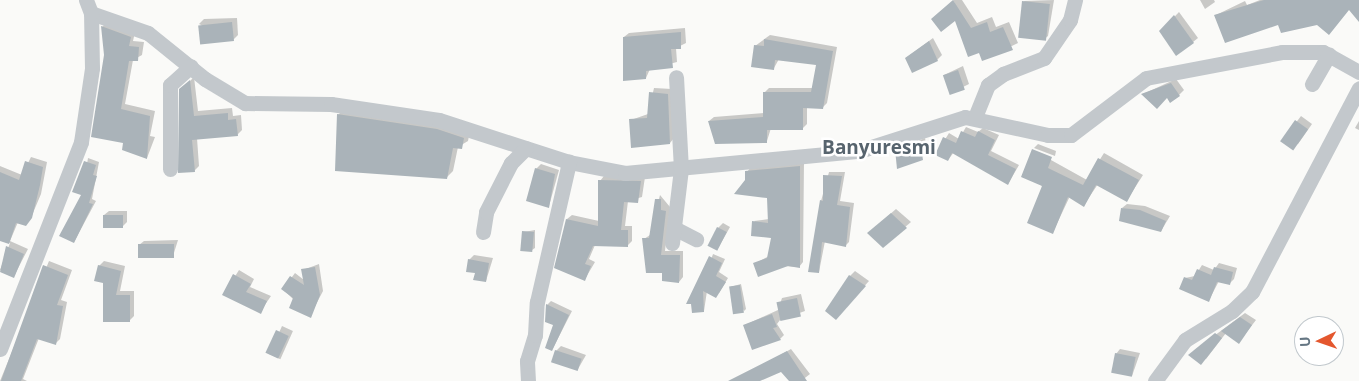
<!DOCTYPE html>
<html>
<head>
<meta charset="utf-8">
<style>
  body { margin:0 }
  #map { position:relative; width:1359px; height:381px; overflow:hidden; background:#fafaf8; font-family:"Open Sans",sans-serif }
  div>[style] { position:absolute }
  .shadow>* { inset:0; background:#0003; transform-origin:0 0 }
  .building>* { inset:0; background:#aab3b9; transform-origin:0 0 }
  .street>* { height:15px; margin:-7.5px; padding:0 7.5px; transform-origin:7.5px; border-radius:7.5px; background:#c3c8cc }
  span { translate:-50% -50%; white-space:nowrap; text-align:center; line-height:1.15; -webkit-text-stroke:5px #fff; paint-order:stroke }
  .quarter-label { font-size:19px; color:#57646e; font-weight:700 }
  .north { position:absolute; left:1294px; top:316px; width:50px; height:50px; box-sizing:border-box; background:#fff; border:1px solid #c1c8cd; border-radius:50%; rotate:267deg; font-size:14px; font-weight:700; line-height:20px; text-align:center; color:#657683 }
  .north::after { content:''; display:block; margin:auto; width:18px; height:22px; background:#e4572e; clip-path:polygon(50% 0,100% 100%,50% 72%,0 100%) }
</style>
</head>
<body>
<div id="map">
  <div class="shadow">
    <div style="clip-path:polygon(953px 0,962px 0,977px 23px,992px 17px,996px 27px,1009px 22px,1018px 43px,983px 60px)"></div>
    <div style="clip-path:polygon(1054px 0,1048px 36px,1043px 40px,1024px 1px)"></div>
    <div style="clip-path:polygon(1200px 0,1214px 0,1215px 2px,1205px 9px)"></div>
    <div style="clip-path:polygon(1260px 0,1359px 0,1359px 10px,1350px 8px,1317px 24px,1216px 15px,1245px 1px,1247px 5px)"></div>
    <div style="clip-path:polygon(1179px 12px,1198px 38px,1193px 42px,1160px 32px)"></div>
    <div style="clip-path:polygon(237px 18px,238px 35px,233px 40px,199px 24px,204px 19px)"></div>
    <div style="clip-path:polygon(107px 22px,135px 32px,133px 41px,144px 42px,142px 55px,133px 60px,125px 104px,155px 111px,150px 136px,155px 137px,147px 158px,124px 142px,105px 55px,102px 27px)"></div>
    <div style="clip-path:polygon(685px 28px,686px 43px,676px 48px,677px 62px,650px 69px,646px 78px,624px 37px,629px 33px)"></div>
    <div style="clip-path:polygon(770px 35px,837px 47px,827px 103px,822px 108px,807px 107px,807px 124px,803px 128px,771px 128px,767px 141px,709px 121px,714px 117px,764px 113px,765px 92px,769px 88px,813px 88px,817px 64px,779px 59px,774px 68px,755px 46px)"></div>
    <div style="clip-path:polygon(933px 38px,942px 55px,937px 60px,906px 58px)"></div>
    <div style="clip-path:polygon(963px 66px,969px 84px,951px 93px,944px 75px)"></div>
    <div style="clip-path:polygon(194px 77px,198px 111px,232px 108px,233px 116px,241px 115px,242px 130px,237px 135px,197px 138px,199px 166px,194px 171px,186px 85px)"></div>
    <div style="clip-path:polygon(1176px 79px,1184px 90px,1179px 95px,1143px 94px)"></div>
    <div style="clip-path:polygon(654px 88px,672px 89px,674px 138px,670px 143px,631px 120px,648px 114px)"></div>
    <div style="clip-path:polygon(345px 108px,470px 131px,468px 141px,458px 147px,453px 171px,446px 178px,338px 115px)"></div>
    <div style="clip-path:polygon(1301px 116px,1312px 124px,1298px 144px,1282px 141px)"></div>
    <div style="clip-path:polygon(1359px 121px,1359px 130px,1355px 128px)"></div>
    <div style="clip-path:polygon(966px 127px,978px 132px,983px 128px,999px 135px,991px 151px,1019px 165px,1008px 184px,954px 152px,948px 160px,936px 154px,949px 133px,959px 139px)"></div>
    <div style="clip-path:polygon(925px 138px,928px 154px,898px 168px,896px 150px)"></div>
    <div style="clip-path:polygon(1038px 144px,1056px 151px,1055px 156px,1034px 148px)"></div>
    <div style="clip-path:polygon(1033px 150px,1087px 180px,1104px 153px,1143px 175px,1127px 200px,1098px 184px,1084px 205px,1070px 196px,1053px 232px)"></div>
    <div style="clip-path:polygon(31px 157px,47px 162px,41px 194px,30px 220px,18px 222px,10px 241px,28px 249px,14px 276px,0 270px,10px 243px,0 239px,0 166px,22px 175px)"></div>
    <div style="clip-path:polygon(88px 158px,99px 162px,92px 199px,96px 201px,74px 242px)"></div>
    <div style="clip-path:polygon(804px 162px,803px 262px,799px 267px,754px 264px,769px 256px,772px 237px,754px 221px,769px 219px,768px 197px,747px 180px,747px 172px,751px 167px)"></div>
    <div style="clip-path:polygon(541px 164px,559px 170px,549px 206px,536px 169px)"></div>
    <div style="clip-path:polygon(829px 172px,845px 172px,840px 201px,854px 203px,849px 242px,846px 245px,825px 241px,819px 272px,821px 201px)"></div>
    <div style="clip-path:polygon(604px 176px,645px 177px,642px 197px,628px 201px,625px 226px,632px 226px,632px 241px,627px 246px,595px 245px,589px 259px,595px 262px,585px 279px,567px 219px,572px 215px,599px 221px,600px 181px)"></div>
    <div style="clip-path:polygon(660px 195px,670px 207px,665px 251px,683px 251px,683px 277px,679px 282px,664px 272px,644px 239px,650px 235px)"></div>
    <div style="clip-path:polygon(1127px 204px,1145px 206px,1170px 216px,1161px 231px,1122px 208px)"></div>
    <div style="clip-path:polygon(896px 209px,911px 222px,883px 246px,874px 228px)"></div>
    <div style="clip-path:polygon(109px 211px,127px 211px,127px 222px,122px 227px,104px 215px)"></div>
    <div style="clip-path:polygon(723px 223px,730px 227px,717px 250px,718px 228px)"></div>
    <div style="clip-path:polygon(535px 230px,535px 248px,532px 250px,524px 232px)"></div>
    <div style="clip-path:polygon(178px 240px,173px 256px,139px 245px,144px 241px)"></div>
    <div style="clip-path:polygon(713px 254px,725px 259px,719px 272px,728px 278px,719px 293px,707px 291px,704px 311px,693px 312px)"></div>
    <div style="clip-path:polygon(474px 255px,493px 258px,486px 281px,469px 260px)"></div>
    <div style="clip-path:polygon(49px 261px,72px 270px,61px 300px,67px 302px,60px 339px,56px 343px,39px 338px,23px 379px,27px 381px,0 381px)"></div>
    <div style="clip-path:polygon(104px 261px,125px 266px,120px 291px,134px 291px,134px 316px,129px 321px,104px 282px,99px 266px)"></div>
    <div style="clip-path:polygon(1219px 263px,1237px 268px,1234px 279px,1229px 284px,1219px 281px,1209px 300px,1185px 278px,1195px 276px,1202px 265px,1214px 270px)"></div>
    <div style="clip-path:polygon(319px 264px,323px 291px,310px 316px,283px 289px,295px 273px,304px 280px,303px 270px)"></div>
    <div style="clip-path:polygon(239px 270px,254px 279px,250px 287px,271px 296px,260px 312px,224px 294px)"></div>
    <div style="clip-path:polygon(855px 271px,869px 281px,840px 313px,850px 276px)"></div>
    <div style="clip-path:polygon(741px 284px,746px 309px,744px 311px,730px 287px)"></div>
    <div style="clip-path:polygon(801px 294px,805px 311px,780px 320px,777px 324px,784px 335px,780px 339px,745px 325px,778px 310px,782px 298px)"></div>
    <div style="clip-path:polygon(551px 301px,572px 311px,552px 350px,554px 325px,547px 305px)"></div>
    <div style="clip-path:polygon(1245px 313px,1256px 320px,1243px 337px,1226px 333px,1206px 359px,1195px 350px)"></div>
    <div style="left:282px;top:326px;width:12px;height:31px;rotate:24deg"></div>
    <div style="clip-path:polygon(561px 346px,586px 355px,578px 369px,556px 351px)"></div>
    <div style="clip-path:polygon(791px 349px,810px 374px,801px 381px,790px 381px,782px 370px,757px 381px,734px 381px)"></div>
    <div style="clip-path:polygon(1120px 349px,1140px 353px,1132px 376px,1116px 354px)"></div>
  </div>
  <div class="building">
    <div style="clip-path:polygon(953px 0,971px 28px,987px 22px,990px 32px,1003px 27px,1013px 50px,982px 61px,979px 53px,968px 57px,955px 21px,941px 32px,931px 19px)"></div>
    <div style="clip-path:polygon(1264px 0,1359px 0,1359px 22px,1349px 10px,1329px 35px,1317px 25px,1281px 33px,1278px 25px,1225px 43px,1214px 15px)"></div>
    <div style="left:1022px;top:1px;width:28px;height:37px;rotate:6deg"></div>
    <div style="clip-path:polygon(1174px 15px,1194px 43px,1176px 56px,1159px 31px)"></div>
    <div style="left:232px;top:22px;width:19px;height:34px;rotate:84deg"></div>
    <div style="clip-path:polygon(101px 26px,131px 37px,129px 46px,139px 47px,138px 61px,129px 61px,121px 109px,150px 116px,147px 159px,122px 150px,123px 143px,91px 137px,104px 55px)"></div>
    <div style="clip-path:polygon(681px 32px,681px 49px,671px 49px,673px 68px,646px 71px,646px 79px,623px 81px,623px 37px)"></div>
    <div style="clip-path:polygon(764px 39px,833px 51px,823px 109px,803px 108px,803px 130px,767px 130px,767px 143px,715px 144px,708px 121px,763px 117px,763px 92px,811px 92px,816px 65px,775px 60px,774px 70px,751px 67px,754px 45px,764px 46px)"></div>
    <div style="clip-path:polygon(929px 41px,938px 61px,912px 73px,905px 58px)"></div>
    <div style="left:958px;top:70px;width:21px;height:16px;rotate:71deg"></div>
    <div style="clip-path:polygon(190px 80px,194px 116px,228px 113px,228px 120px,236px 119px,238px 136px,192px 140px,195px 172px,178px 173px,179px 89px)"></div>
    <div style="clip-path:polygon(1171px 83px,1180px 96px,1170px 103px,1167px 98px,1157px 109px,1141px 94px)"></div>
    <div style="clip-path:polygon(649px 92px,668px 94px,670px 144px,631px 148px,629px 119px,647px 118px)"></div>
    <div style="clip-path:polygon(337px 114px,437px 129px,464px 138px,462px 149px,453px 148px,447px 179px,335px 171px)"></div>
    <div style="left:1295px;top:120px;width:16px;height:26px;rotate:35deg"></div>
    <div style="clip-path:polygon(961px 131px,975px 137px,978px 131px,995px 140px,988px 155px,1016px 169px,1008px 185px,952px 153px,948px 161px,935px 155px,943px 137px,956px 143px)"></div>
    <div style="clip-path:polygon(920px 142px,923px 160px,897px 169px,895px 149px)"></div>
    <div style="clip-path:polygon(1032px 149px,1052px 157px,1048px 168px,1083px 185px,1098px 158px,1139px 180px,1127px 202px,1096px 185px,1084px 207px,1068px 197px,1053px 234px,1027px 223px,1042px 186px,1021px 177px)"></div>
    <div style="clip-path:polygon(25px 161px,43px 167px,40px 185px,32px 218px,26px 226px,16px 223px,9px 244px,0 241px,0 172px,19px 180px)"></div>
    <div style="clip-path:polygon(84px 161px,96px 165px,93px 175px,97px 176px,89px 203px,93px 204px,74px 243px,59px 236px,81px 195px,72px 192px)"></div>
    <div style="clip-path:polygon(800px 166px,800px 268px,788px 266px,758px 277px,753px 263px,767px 258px,771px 238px,751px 236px,752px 221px,768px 223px,767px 198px,734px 194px,745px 180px,745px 171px)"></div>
    <div style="clip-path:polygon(535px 168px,555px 174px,549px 208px,526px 201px)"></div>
    <div style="clip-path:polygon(823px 175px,842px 176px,837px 205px,850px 207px,846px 247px,822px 242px,819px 273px,808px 272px,820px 200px,823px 201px)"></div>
    <div style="clip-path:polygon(598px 180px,641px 181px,638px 203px,624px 202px,621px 230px,628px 230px,628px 247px,593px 246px,585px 264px,591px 266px,585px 281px,554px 268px,566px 219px,598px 226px)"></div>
    <div style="clip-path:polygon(655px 199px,661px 199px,661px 210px,666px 211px,661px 255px,680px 255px,679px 283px,662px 281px,662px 273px,646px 273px,642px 238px,649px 238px)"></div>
    <div style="clip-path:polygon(1121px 208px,1140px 210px,1166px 221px,1161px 232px,1119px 221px)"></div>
    <div style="clip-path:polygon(891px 213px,907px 228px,883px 248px,867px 233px)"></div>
    <div style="left:103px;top:215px;width:20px;height:13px"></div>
    <div style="left:717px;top:227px;width:11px;height:21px;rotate:27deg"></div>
    <div style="left:522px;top:231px;width:12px;height:20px;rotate:5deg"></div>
    <div style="left:174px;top:244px;width:14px;height:36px;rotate:90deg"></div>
    <div style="clip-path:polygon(6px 246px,24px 254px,14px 278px,0 272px)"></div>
    <div style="clip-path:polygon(709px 256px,722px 263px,716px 276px,726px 282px,716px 298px,703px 291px,704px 312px,692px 313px,691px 304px,686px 304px)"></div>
    <div style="clip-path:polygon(468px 259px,489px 263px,486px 282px,473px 280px,475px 273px,466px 272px)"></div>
    <div style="clip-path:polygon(43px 265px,68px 275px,57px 305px,63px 306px,56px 345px,37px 339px,21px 381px,1px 381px)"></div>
    <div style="clip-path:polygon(98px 265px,121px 271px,116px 295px,130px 295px,130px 322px,103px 322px,103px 283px,94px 281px)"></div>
    <div style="clip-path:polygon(315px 267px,320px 295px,311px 318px,289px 308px,293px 298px,281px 289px,290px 276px,304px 285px,301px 269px)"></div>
    <div style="clip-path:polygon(1214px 267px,1233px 272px,1230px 285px,1217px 282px,1209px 302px,1179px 289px,1184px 277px,1192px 280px,1197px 269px,1211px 275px)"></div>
    <div style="clip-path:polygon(233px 274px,251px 284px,246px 292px,267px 301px,261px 314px,222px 295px)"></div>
    <div style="clip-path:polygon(849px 275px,866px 286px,836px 320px,825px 311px)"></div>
    <div style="left:740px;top:285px;width:28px;height:11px;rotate:82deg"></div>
    <div style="left:797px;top:298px;width:19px;height:21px;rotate:78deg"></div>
    <div style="clip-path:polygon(546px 304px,569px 315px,552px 351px,545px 348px,553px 325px,545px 322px)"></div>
    <div style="clip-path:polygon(772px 314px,777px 327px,773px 328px,781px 340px,752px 350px,743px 325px)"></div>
    <div style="clip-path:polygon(1240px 317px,1252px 325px,1239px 344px,1221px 331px)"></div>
    <div style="left:276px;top:330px;width:14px;height:25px;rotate:25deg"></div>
    <div style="clip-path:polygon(1215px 333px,1222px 338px,1201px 365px,1188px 355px)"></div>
    <div style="left:555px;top:350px;width:28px;height:13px;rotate:18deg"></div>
    <div style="clip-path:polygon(787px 351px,807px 381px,789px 381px,781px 372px,760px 381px,728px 381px)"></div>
    <div style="left:1115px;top:353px;width:21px;height:20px;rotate:11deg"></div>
  </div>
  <div class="street">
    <div style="left:91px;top:13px;width:60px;rotate:19.3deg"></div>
    <div style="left:148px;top:33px;width:73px;rotate:38.9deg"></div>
    <div style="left:205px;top:79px;width:47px;rotate:31deg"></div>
    <div style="left:245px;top:103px;width:86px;rotate:0.7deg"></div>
    <div style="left:331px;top:104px;width:109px;rotate:8.4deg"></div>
    <div style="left:439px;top:120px;width:137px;rotate:17.9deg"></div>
    <div style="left:569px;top:162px;width:57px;rotate:11.1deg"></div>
    <div style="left:625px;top:173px;width:235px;rotate:-5.4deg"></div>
    <div style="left:859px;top:151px;width:111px;rotate:-17.8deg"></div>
    <div style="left:965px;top:117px;width:85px;rotate:12.2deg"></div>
    <div style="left:1048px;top:135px;width:23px"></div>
    <div style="left:1071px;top:135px;width:94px;rotate:-37.2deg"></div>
    <div style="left:1146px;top:78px;width:138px;rotate:-10.8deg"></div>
    <div style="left:1282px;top:52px;width:41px"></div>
    <div style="left:1323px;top:52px;width:41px;rotate:29.1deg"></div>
    <div style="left:1312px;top:84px;width:34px;rotate:-60deg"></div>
    <div style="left:975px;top:117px;width:35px;rotate:-68deg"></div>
    <div style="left:988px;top:85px;width:19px;rotate:-36deg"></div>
    <div style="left:1003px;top:74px;width:44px;rotate:-21.3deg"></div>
    <div style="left:1044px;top:58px;width:46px;rotate:-55.6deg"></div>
    <div style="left:1070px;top:20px;width:21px;rotate:-76deg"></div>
    <div style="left:170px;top:169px;width:84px;rotate:-90deg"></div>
    <div style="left:170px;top:85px;width:28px;rotate:-42deg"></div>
    <div style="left:674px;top:228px;width:25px;rotate:27deg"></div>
    <div style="left:483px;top:232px;width:20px;rotate:-81deg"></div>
    <div style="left:486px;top:212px;width:55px;rotate:-63deg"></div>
    <div style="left:511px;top:163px;width:21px;rotate:-45deg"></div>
    <div style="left:672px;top:243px;width:75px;rotate:-83.1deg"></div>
    <div style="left:681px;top:169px;width:92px;rotate:-93.1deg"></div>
    <div style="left:0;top:349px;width:222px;rotate:-68.6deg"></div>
    <div style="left:81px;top:142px;width:75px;rotate:-81.5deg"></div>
    <div style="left:92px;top:68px;width:55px;rotate:-91deg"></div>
    <div style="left:91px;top:13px;width:14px;rotate:-111deg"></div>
    <div style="left:528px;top:381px;width:20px;rotate:-93deg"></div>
    <div style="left:527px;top:361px;width:27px;rotate:-73deg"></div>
    <div style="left:535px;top:335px;width:33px;rotate:-87deg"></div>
    <div style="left:537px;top:302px;width:144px;rotate:-77.1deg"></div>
    <div style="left:1155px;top:381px;width:51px;rotate:-53.8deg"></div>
    <div style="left:1185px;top:340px;width:55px;rotate:-31.7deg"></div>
    <div style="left:1232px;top:311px;width:28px;rotate:-44deg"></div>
    <div style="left:1252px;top:292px;width:230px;rotate:-62.3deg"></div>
  </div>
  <div class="quarter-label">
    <span style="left:879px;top:148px">Banyuresmi</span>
  </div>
  <div class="north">U</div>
</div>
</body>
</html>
